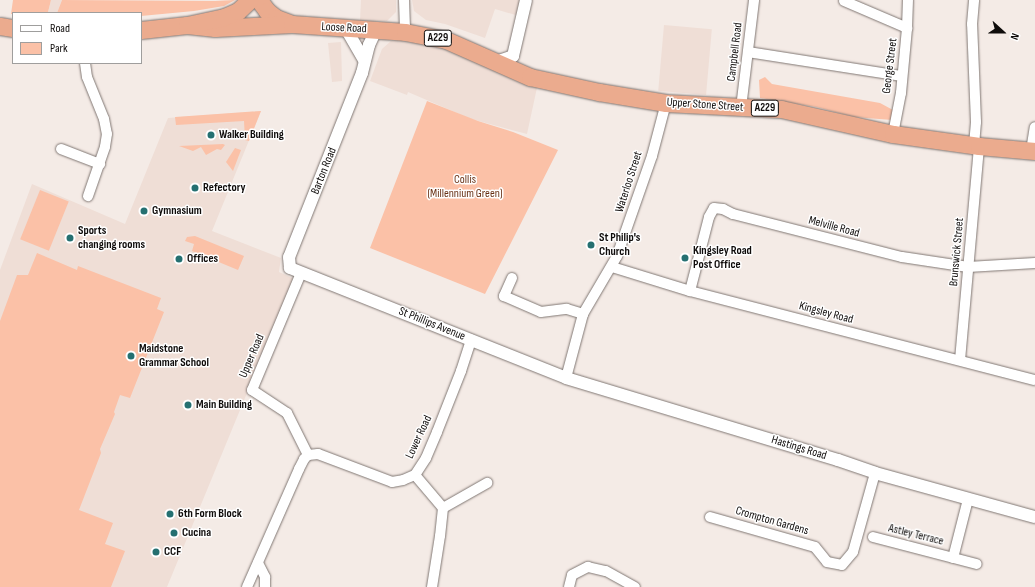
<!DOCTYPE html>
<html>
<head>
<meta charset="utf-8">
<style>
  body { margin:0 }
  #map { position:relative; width:1035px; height:587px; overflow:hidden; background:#f4ebe6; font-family:"Sofia Sans Condensed",sans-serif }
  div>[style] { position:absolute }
  .built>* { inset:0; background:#efded6; transform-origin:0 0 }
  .green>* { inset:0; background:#fbc1a7; transform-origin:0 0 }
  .roads { filter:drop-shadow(0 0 1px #807773) drop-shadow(0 0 1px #807773) }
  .minor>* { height:10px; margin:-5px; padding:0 5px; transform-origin:5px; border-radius:5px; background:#fff }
  .tertiary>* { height:12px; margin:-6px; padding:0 6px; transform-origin:6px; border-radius:6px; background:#fff }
  .trunk>* { height:17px; margin:-8.5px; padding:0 8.5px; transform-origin:8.5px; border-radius:8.5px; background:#ebab8e }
  .dots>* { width:11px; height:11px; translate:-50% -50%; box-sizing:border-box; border:2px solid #fff; border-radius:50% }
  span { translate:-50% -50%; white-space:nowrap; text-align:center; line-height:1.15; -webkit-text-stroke:3px #fff; paint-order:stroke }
  .shield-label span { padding:1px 3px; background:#fff; border:1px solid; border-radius:3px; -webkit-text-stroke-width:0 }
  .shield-label { font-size:11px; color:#0f0c0b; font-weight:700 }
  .street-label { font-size:12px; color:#0f0c0b }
  .poi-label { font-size:12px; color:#0f0c0b; font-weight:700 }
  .left { translate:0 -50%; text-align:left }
  .park-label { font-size:12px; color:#683115 }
  .legend { position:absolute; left:12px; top:12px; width:130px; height:52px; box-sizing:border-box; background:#fff; border:1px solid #9f9e9d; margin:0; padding:5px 7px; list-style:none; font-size:12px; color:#0f0c0b }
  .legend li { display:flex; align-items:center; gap:8px; height:20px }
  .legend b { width:20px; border:1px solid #9f9e9d }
  .north { position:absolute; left:983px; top:12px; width:40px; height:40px; -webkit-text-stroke:3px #fff; paint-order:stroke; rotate:111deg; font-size:11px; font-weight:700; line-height:16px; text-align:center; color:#0f0c0b }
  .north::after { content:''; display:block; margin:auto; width:14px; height:18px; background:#0f0c0b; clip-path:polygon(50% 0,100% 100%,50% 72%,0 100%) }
</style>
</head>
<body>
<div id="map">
  <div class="built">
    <div style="clip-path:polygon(51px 0,62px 0,57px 13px,48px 12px)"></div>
    <div style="clip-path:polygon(361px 0,396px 0,396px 12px,387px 21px,360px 21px)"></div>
    <div style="clip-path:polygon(412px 0,521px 0,519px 16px,495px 9px,485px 38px,445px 24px,426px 20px,414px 11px)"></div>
    <div style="left:664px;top:25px;width:48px;height:66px;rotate:5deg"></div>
    <div style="clip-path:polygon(403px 38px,421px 44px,424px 38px,538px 83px,527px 134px,471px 119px,408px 92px,407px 95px,370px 81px,382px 49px,391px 41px)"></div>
    <div style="clip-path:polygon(341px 42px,342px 79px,342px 81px,332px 82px,328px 43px)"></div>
    <div style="clip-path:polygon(261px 111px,212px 231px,281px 258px,279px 272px,294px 279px,167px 587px,0 587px,0 270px,32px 184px,125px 224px,168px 118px)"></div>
  </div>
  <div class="green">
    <div style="clip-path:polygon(13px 0,51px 0,48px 12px,55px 13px,11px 14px)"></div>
    <div style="clip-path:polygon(62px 0,215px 1px,235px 0,224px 6px,194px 11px,141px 16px,141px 13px,57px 13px)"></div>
    <div style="clip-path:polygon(765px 77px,772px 84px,880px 103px,893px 110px,892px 120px,854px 117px,816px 107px,760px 98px,759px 80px)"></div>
    <div style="clip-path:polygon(427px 101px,478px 121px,513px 132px,558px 150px,485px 294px,370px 248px)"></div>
    <div style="clip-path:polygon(261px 111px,249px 141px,245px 140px,244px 121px,176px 125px,175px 117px)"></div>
    <div style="clip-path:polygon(223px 144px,225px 145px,221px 150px,217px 149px,206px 155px,201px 147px,193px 151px,179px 146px)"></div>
    <div style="clip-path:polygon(235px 148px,241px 150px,233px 171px,226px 162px)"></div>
    <div style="left:40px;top:190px;width:31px;height:53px;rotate:22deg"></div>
    <div style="clip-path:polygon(195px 236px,244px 256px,238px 270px,192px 251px,194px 244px,185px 241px,187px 237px)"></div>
    <div style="clip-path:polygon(37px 253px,77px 270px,78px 266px,161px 298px,157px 309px,164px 312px,130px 398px,120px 395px,114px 412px,115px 414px,100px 449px,101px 453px,79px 510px,113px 523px,105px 544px,125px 551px,111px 587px,0 587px,0 321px,17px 275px,28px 275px)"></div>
  </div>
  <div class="roads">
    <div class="minor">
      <div style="left:404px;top:0;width:32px;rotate:88deg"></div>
      <div style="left:844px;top:1px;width:69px;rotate:23.2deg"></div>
      <div style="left:748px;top:52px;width:156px;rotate:8.9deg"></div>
      <div style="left:85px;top:63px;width:14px;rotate:82deg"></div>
      <div style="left:87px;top:77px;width:45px;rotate:68deg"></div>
      <div style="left:104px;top:119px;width:15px;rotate:79deg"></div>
      <div style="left:107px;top:134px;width:13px;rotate:99deg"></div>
      <div style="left:105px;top:147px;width:52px;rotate:109.1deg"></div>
      <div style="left:741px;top:108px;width:109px;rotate:-83.1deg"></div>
      <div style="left:893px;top:134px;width:42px;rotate:-79deg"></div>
      <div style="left:901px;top:93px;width:65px;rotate:-84.7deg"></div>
      <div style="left:907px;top:28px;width:28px;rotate:-88deg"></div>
      <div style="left:974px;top:145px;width:23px;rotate:-85deg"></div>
      <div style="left:976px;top:122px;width:98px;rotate:-92.3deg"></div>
      <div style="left:972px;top:24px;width:24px;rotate:-85deg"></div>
      <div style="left:61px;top:149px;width:42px;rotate:21deg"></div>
      <div style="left:1031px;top:151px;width:24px;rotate:-81deg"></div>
      <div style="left:612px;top:267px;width:82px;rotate:17.1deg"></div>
      <div style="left:690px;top:291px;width:356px;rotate:14.5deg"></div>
      <div style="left:301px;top:273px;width:127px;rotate:112.7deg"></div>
      <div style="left:252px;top:390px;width:42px;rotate:33.3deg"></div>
      <div style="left:287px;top:413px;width:47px;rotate:63.4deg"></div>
      <div style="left:512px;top:278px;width:20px;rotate:114deg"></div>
      <div style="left:504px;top:296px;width:40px;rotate:23.4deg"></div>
      <div style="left:541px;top:312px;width:26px;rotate:-7deg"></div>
      <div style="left:567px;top:309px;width:17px;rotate:17deg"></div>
      <div style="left:690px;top:291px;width:76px;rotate:-75.6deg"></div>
      <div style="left:709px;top:217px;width:10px;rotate:-61deg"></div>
      <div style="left:714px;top:208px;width:9px;rotate:6deg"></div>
      <div style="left:723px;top:209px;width:11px;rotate:27deg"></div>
      <div style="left:733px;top:214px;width:174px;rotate:14.3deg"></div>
      <div style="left:902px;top:257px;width:67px;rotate:8.6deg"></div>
      <div style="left:968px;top:267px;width:67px;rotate:-3.4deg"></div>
      <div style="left:960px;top:360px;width:215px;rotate:-84.9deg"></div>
      <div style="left:566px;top:378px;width:66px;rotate:-75.1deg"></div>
      <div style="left:583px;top:314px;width:67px;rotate:-59.6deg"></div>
      <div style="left:617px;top:256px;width:106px;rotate:-70.7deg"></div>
      <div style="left:652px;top:156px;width:55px;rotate:-75.2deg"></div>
      <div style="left:415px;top:475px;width:43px;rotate:49.7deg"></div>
      <div style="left:443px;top:508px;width:28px;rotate:96deg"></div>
      <div style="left:440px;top:536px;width:52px;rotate:98.9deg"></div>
      <div style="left:443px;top:508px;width:51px;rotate:-29.6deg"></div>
      <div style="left:710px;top:517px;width:109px;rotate:15.9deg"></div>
      <div style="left:815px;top:547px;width:19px;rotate:51deg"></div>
      <div style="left:827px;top:562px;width:15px;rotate:11deg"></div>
      <div style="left:842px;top:565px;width:17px;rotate:-50deg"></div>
      <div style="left:853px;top:552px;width:82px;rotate:-74.4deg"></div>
      <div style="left:873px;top:537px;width:107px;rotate:14.6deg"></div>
      <div style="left:953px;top:558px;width:61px;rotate:-75.7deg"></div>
      <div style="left:258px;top:563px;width:16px;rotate:63deg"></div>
      <div style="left:265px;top:577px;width:10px;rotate:90deg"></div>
      <div style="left:247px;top:587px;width:129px;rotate:-66.2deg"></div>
      <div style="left:299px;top:469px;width:11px;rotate:-63deg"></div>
      <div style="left:304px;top:459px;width:6px;rotate:-45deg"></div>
      <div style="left:308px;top:455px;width:10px;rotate:-6deg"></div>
      <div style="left:318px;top:454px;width:79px;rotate:20.7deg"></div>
      <div style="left:392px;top:482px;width:11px;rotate:-10deg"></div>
      <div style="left:403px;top:480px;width:13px;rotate:-23deg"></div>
      <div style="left:415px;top:475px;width:20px;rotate:-57deg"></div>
      <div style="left:426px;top:458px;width:28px;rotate:-67deg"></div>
      <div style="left:437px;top:432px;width:66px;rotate:-68.5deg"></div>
      <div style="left:461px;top:371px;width:33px;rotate:-72deg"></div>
      <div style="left:569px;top:587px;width:12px;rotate:-76deg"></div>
      <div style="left:572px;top:575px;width:18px;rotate:-27deg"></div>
      <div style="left:588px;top:567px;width:18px;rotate:13deg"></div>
      <div style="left:606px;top:571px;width:33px;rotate:29deg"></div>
    </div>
    <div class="tertiary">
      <div style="left:345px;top:27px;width:39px;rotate:60deg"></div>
      <div style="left:376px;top:30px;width:17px;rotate:115deg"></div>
      <div style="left:369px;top:45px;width:29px;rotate:104deg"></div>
      <div style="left:362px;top:73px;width:198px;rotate:111.6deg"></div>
      <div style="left:289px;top:257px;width:11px;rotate:85deg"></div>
      <div style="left:290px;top:268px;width:297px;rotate:21.7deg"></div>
      <div style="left:566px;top:378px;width:284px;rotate:16.8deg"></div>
      <div style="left:838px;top:460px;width:39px;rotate:19deg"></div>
      <div style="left:875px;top:473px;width:166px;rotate:15.4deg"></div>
      <div style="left:496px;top:62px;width:18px;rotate:-19deg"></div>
      <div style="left:513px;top:56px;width:57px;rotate:-76.9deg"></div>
    </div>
    <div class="trunk">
      <div style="left:259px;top:0;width:14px;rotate:54deg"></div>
      <div style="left:267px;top:11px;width:11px;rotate:38deg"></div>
      <div style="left:276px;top:18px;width:15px;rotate:20deg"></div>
      <div style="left:187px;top:25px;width:28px;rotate:6deg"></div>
      <div style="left:215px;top:28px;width:77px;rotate:-3deg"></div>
      <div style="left:292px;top:24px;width:113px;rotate:4deg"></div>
      <div style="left:405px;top:32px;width:42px;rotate:11deg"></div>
      <div style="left:446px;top:40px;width:92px;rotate:23.8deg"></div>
      <div style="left:530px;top:77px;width:71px;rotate:12.3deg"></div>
      <div style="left:599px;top:92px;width:68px;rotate:9.3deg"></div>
      <div style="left:666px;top:103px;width:115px;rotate:3deg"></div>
      <div style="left:781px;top:109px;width:115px;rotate:12.6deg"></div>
      <div style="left:893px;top:134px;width:87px;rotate:7.9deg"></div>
      <div style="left:979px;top:146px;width:56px;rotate:5.1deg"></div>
      <div style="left:0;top:26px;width:13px;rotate:9deg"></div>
      <div style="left:141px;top:30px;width:46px;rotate:-6.2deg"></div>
      <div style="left:187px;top:25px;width:38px;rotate:-12deg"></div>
      <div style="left:224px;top:17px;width:15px;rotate:-23deg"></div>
      <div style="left:238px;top:11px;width:16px;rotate:-43deg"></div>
    </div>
  </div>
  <div class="dots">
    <div style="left:211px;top:135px;background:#257071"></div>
    <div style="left:195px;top:188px;background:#257071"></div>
    <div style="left:144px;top:211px;background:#257071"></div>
    <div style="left:70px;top:238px;background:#257071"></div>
    <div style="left:591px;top:245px;background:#257071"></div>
    <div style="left:685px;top:258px;background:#257071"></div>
    <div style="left:179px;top:259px;background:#257071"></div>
    <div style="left:131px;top:356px;background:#257071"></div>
    <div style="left:188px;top:405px;background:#257071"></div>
    <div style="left:170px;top:514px;background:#257071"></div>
    <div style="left:174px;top:533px;background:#257071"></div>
    <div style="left:156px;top:552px;background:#257071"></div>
  </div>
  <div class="shield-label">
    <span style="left:438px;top:38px">A229</span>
    <span style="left:765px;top:108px">A229</span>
  </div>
  <div class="street-label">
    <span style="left:344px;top:28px;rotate:3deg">Loose Road</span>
    <span style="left:735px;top:52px;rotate:-83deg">Campbell Road</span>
    <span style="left:890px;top:66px;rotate:-83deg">George Street</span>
    <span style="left:705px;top:105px;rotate:4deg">Upper Stone Street</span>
    <span style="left:324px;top:171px;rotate:-68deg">Barton Road</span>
    <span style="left:629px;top:182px;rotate:-72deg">Waterloo Street</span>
    <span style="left:834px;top:227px;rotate:15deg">Melville Road</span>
    <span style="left:957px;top:252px;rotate:-85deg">Brunswick Street</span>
    <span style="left:826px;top:313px;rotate:15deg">Kingsley Road</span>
    <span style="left:432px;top:324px;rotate:22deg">St Phillips Avenue</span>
    <span style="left:252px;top:356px;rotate:-67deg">Upper Road</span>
    <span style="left:419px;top:437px;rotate:-65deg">Lower Road</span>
    <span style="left:799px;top:448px;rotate:17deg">Hastings Road</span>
    <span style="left:772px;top:521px;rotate:16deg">Crompton Gardens</span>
    <span style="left:916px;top:535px;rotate:14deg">Astley Terrace</span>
  </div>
  <div class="poi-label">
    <span class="left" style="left:219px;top:135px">Walker Building</span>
    <span class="left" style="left:203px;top:188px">Refectory</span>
    <span class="left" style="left:152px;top:211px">Gymnasium</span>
    <span class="left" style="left:78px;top:238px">Sports<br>changing rooms</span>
    <span class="left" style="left:599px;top:245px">St Philip's<br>Church</span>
    <span class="left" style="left:693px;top:258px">Kingsley Road<br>Post Office</span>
    <span class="left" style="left:187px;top:259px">Offices</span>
    <span class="left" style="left:139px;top:356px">Maidstone<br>Grammar School</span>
    <span class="left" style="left:196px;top:405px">Main Building</span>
    <span class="left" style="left:178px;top:514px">6th Form Block</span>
    <span class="left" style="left:182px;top:533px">Cucina</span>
    <span class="left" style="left:164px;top:552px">CCF</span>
  </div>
  <div class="park-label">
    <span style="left:465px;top:187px">Collis<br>(Millennium Green)</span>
  </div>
  <ul class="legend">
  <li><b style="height:5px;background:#fff"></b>Road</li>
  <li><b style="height:11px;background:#fbc1a7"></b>Park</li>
  </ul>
  <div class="north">N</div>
</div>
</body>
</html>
